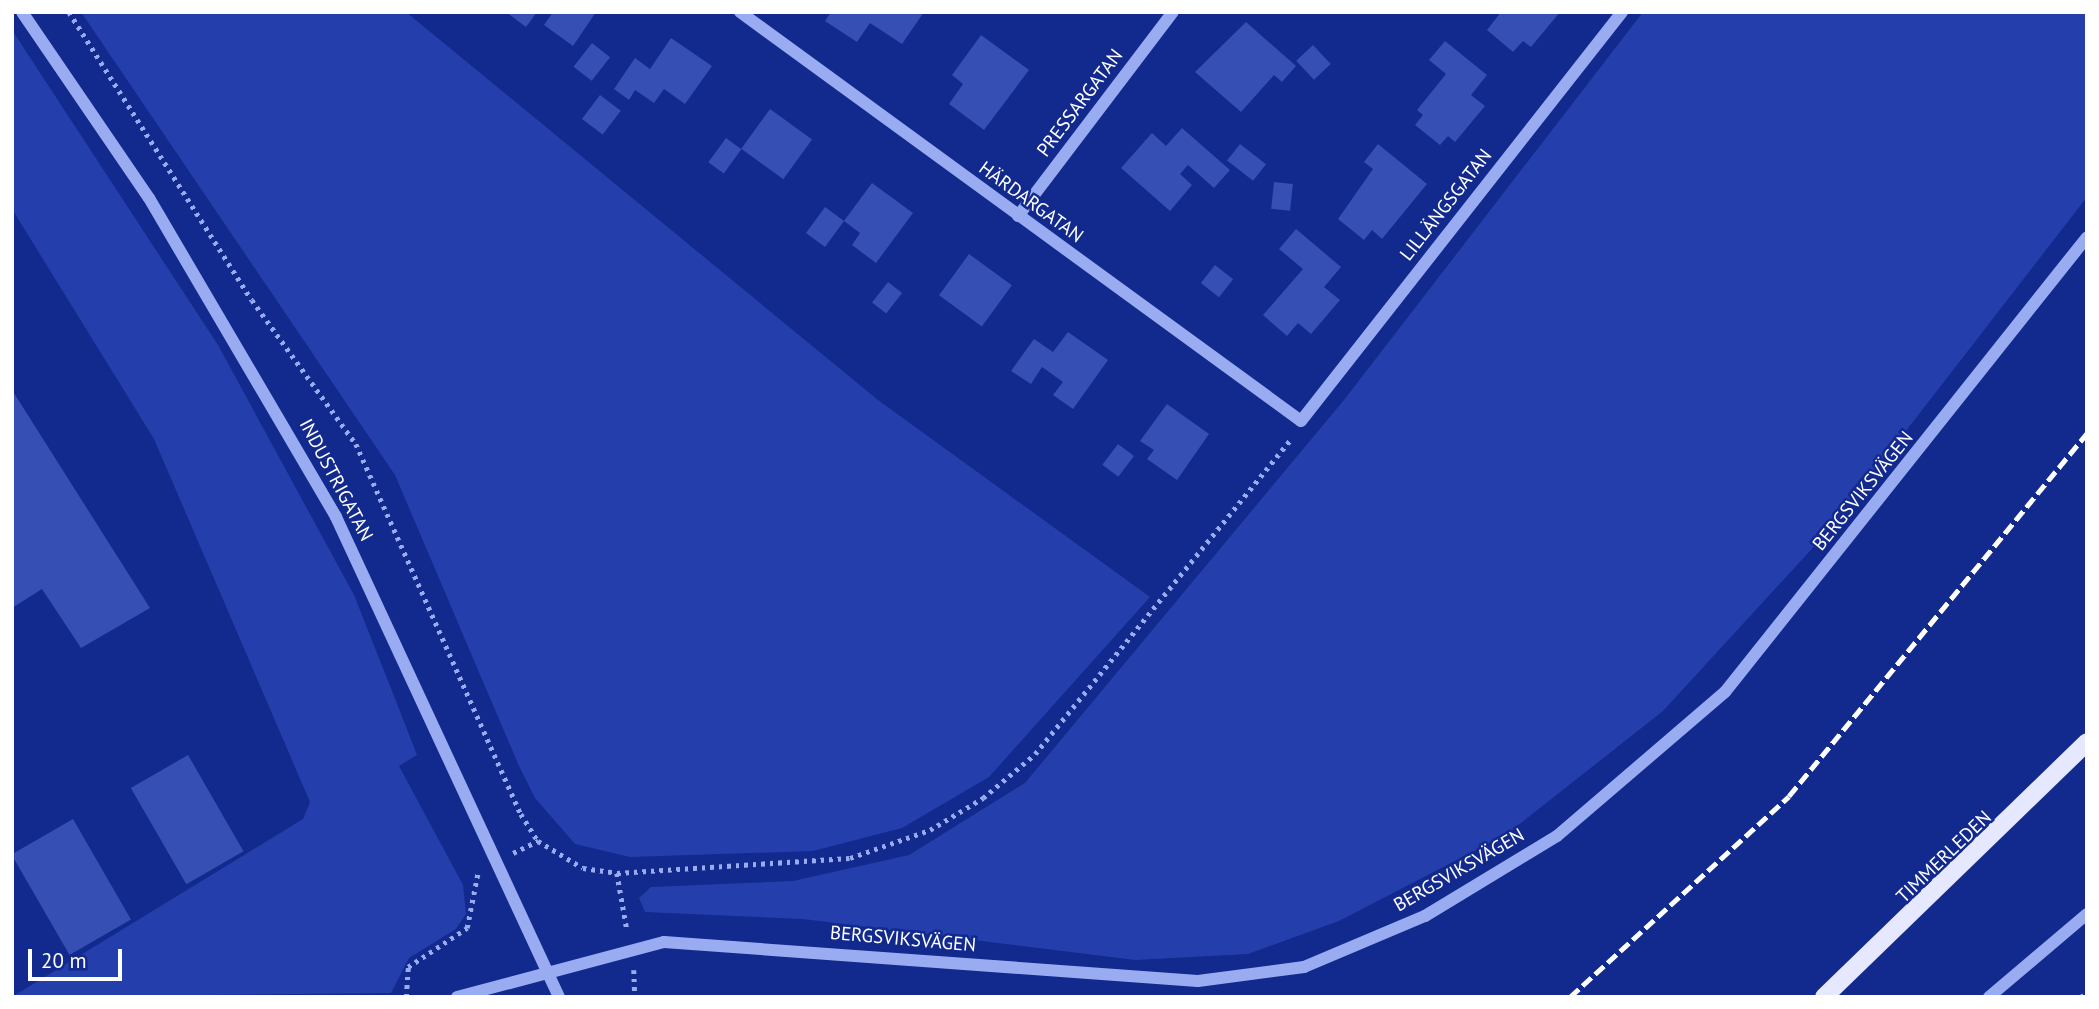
<!DOCTYPE html>
<html>
<head>
<meta charset="utf-8">
<style>
  body { margin:0 }
  #map { position:relative; width:2099px; height:1009px; overflow:hidden; background:#12298d; font-family:"PT Sans",sans-serif }
  div>[style] { position:absolute }
  .green>* { inset:0; background:#243fac }
  .building>* { inset:0; background:#354fb4; transform-origin:0 0 }
  .path>* { height:4.5px; margin-top:-2.25px; transform-origin:0; background:repeating-linear-gradient(90deg,#9aacf1 0 3.5px,transparent 0 8.5px) }
  .minor>* { height:12px; margin:-6px; padding:0 6px; transform-origin:6px; border-radius:6px; background:#9aacf1 }
  .major>* { height:18px; margin:-9px; padding:0 9px; transform-origin:9px; border-radius:9px; background:#e5e8ff }
  .rail>* { height:5px; margin-top:-2.5px; transform-origin:0; background:repeating-linear-gradient(90deg,#fff 0 12px,transparent 0 17px) }
  span { translate:-50% -50%; white-space:nowrap; text-align:center; line-height:1.15; -webkit-text-stroke:5px #12298d; paint-order:stroke }
  .street-label { font-size:19px; color:#fff }
  .frame { position:absolute; inset:0; border:14px solid #fff; pointer-events:none }
  .scale { position:absolute; left:28px; top:949px; width:94px; height:32px; box-sizing:border-box; border:4px solid #fff; border-top:0; padding-left:9px; font-size:21px; line-height:24px; white-space:nowrap; color:#fff; -webkit-text-stroke:5px #12298d; paint-order:stroke }
</style>
</head>
<body>
<div id="map">
  <div class="green">
    <div style="clip-path:polygon(81px 12px,406px 12px,878px 400px,1150px 597px,989px 777px,902px 828px,813px 851px,630px 857px,575px 844px,535px 798px,519px 766px,395px 475px)"></div>
    <div style="clip-path:polygon(1643px 12px,2087px 12px,2087px 197px,1830px 529px,1663px 711px,1507px 834px,1339px 921px,1248px 954px,1135px 960px,803px 919px,645px 912px,639px 898px,651px 887px,793px 881px,909px 855px,1025px 783px,1344px 400px)"></div>
    <div style="clip-path:polygon(12px 30px,218px 345px,354px 595px,394px 696px,417px 755px,399px 766px,463px 885px,466px 914px,456px 929px,409px 958px,391px 993px,12px 997px,303px 819px,310px 802px,154px 439px,12px 209px)"></div>
  </div>
  <div class="building">
    <div style="clip-path:polygon(506px 12px,537px 12px,526px 27px)"></div>
    <div style="clip-path:polygon(553px 12px,596px 12px,573px 46px,544px 25px)"></div>
    <div style="clip-path:polygon(831px 12px,924px 12px,902px 44px,870px 23px,857px 42px,825px 21px)"></div>
    <div style="clip-path:polygon(1501px 12px,1560px 12px,1531px 47px,1523px 41px,1513px 52px,1487px 30px)"></div>
    <div style="clip-path:polygon(1246px 22px,1296px 66px,1282px 82px,1274px 75px,1241px 112px,1195px 72px)"></div>
    <div style="clip-path:polygon(981px 35px,1029px 70px,984px 130px,949px 104px,963px 84px,952px 75px)"></div>
    <div style="clip-path:polygon(671px 38px,712px 66px,685px 104px,664px 89px,654px 103px,635px 90px,629px 100px,614px 89px,635px 58px,650px 69px)"></div>
    <div style="clip-path:polygon(1445px 41px,1487px 75px,1471px 95px,1485px 106px,1455px 142px,1448px 136px,1440px 145px,1415px 125px,1423px 115px,1417px 110px,1446px 74px,1429px 60px)"></div>
    <div style="left:592px;top:43px;width:23px;height:30px;rotate:38deg"></div>
    <div style="left:1313px;top:45px;width:26px;height:23px;rotate:47deg"></div>
    <div style="left:600px;top:95px;width:26px;height:30px;rotate:37deg"></div>
    <div style="left:770px;top:109px;width:52px;height:49px;rotate:36deg"></div>
    <div style="clip-path:polygon(1182px 128px,1230px 170px,1214px 188px,1188px 165px,1180px 174px,1192px 185px,1170px 211px,1121px 168px,1152px 133px,1166px 146px)"></div>
    <div style="left:726px;top:138px;width:19px;height:30px;rotate:36deg"></div>
    <div style="left:1240px;top:144px;width:33px;height:21px;rotate:38deg"></div>
    <div style="clip-path:polygon(1378px 144px,1427px 184px,1382px 239px,1372px 230px,1364px 240px,1338px 219px,1373px 169px,1364px 162px)"></div>
    <div style="left:1274px;top:182px;width:19px;height:27px;rotate:6deg"></div>
    <div style="clip-path:polygon(872px 183px,913px 213px,876px 263px,852px 245px,860px 233px,844px 221px,825px 247px,806px 233px,825px 207px,844px 221px)"></div>
    <div style="clip-path:polygon(1296px 229px,1341px 267px,1324px 287px,1340px 300px,1311px 334px,1298px 323px,1287px 336px,1263px 315px,1303px 269px,1279px 249px)"></div>
    <div style="left:969px;top:254px;width:53px;height:51px;rotate:36deg"></div>
    <div style="left:1215px;top:265px;width:23px;height:23px;rotate:38deg"></div>
    <div style="left:888px;top:282px;width:18px;height:26px;rotate:38deg"></div>
    <div style="clip-path:polygon(1068px 332px,1108px 360px,1073px 409px,1053px 395px,1063px 382px,1042px 367px,1031px 384px,1011px 371px,1034px 339px,1053px 352px)"></div>
    <div style="clip-path:polygon(12px 390px,150px 608px,81px 648px,42px 589px,12px 608px)"></div>
    <div style="clip-path:polygon(1167px 404px,1209px 434px,1177px 480px,1147px 459px,1154px 450px,1140px 441px)"></div>
    <div style="left:1118px;top:444px;width:20px;height:26px;rotate:37deg"></div>
    <div style="left:188px;top:755px;width:111px;height:66px;rotate:60deg"></div>
    <div style="left:73px;top:819px;width:116px;height:71px;rotate:60deg"></div>
  </div>
  <div class="path">
    <div style="left:69px;top:12px;width:341px;rotate:57.6deg"></div>
    <div style="left:252px;top:300px;width:178px;rotate:54.2deg"></div>
    <div style="left:356px;top:444px;width:405px;rotate:66deg"></div>
    <div style="left:521px;top:814px;width:32px;rotate:58deg"></div>
    <div style="left:538px;top:841px;width:52px;rotate:31deg"></div>
    <div style="left:583px;top:868px;width:34px;rotate:8deg"></div>
    <div style="left:617px;top:873px;width:233px;rotate:-3.7deg"></div>
    <div style="left:850px;top:858px;width:85px;rotate:-19.3deg"></div>
    <div style="left:930px;top:830px;width:62px;rotate:-31.1deg"></div>
    <div style="left:983px;top:798px;width:68px;rotate:-40.2deg"></div>
    <div style="left:1035px;top:754px;width:405px;rotate:-50.9deg"></div>
    <div style="left:513px;top:853px;width:28px;rotate:-26deg"></div>
    <div style="left:617px;top:873px;width:58px;rotate:80deg"></div>
    <div style="left:634px;top:970px;width:27px;rotate:88deg"></div>
    <div style="left:406px;top:997px;width:30px;rotate:-86deg"></div>
    <div style="left:408px;top:967px;width:71px;rotate:-33.5deg"></div>
    <div style="left:467px;top:928px;width:57px;rotate:-78.9deg"></div>
    <div style="left:2081px;top:997px;width:8px;rotate:-40deg"></div>
  </div>
  <div class="minor">
    <div style="left:22px;top:12px;width:225px;rotate:55.7deg"></div>
    <div style="left:149px;top:198px;width:370px;rotate:59.6deg"></div>
    <div style="left:336px;top:517px;width:529px;rotate:65.08deg"></div>
    <div style="left:740px;top:12px;width:694px;rotate:36.09deg"></div>
    <div style="left:1301px;top:421px;width:520px;rotate:-51.87deg"></div>
    <div style="left:1018px;top:216px;width:256px;rotate:-52.8deg"></div>
    <div style="left:457px;top:997px;width:214px;rotate:-14.9deg"></div>
    <div style="left:664px;top:942px;width:535px;rotate:4.18deg"></div>
    <div style="left:1198px;top:981px;width:107px;rotate:-7.5deg"></div>
    <div style="left:1304px;top:967px;width:131px;rotate:-22.9deg"></div>
    <div style="left:1425px;top:916px;width:154px;rotate:-31.2deg"></div>
    <div style="left:1557px;top:836px;width:221px;rotate:-40.6deg"></div>
    <div style="left:1725px;top:692px;width:581px;rotate:-51.49deg"></div>
    <div style="left:1989px;top:997px;width:128px;rotate:-40.3deg"></div>
  </div>
  <div class="major">
    <div style="left:1824px;top:997px;width:366px;rotate:-44.1deg"></div>
  </div>
  <div class="rail">
    <div style="left:1570px;top:997px;width:297px;rotate:-42.5deg"></div>
    <div style="left:1789px;top:796px;width:470px;rotate:-50.6deg"></div>
  </div>
  <div class="street-label">
    <span style="left:1080px;top:103px;rotate:-53deg">PRESSARGATAN</span>
    <span style="left:1031px;top:202px;rotate:36deg">HÄRDARGATAN</span>
    <span style="left:1446px;top:205px;rotate:-52deg">LILLÄNGSGATAN</span>
    <span style="left:336px;top:480px;rotate:62deg">INDUSTRIGATAN</span>
    <span style="left:1863px;top:491px;rotate:-51deg">BERGSVIKSVÄGEN</span>
    <span style="left:1944px;top:857px;rotate:-44deg">TIMMERLEDEN</span>
    <span style="left:1459px;top:870px;rotate:-30deg">BERGSVIKSVÄGEN</span>
    <span style="left:903px;top:939px;rotate:5deg">BERGSVIKSVÄGEN</span>
  </div>
  <div class="frame"></div>
  <div class="scale">20 m</div>
</div>
</body>
</html>
